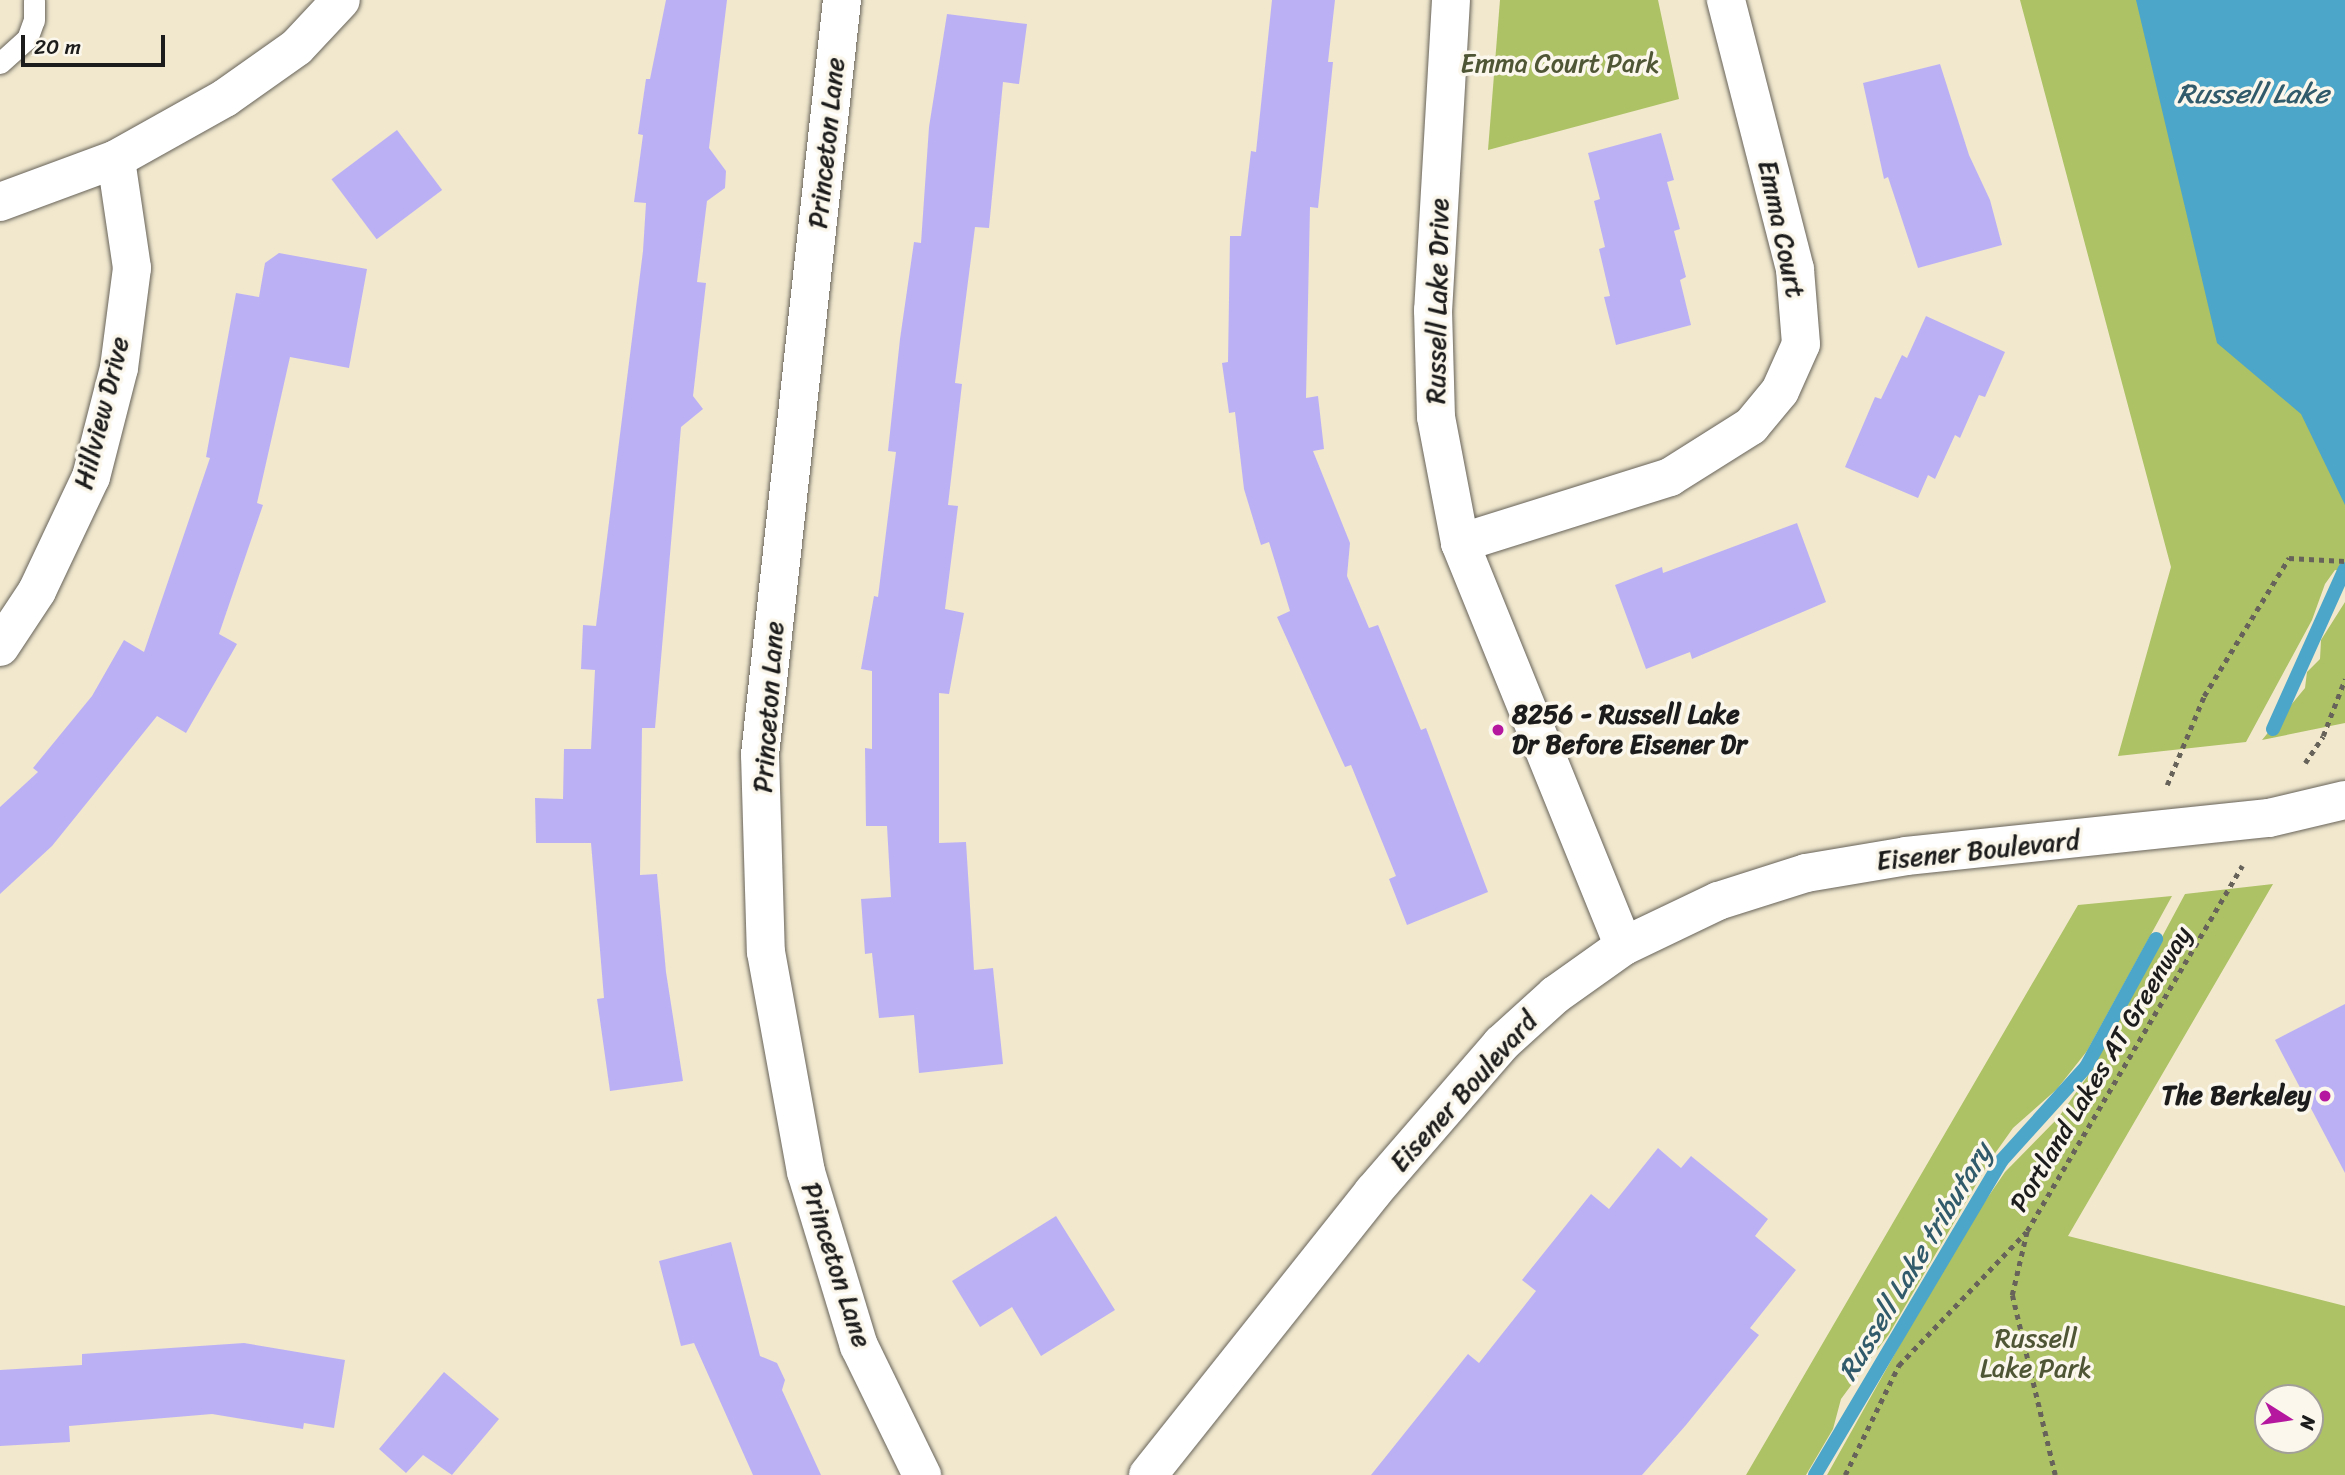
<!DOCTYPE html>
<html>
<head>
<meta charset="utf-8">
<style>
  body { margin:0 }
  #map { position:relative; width:2345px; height:1475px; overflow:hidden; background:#f1e8ce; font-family:Sriracha,sans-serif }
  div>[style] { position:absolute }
  .green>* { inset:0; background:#adc165 }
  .water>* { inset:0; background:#4ba6c9 }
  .stream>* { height:14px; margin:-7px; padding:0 7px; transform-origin:7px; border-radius:7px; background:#4ba6c9 }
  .building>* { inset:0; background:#bcb0f5; transform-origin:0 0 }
  .path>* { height:4.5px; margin-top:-2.25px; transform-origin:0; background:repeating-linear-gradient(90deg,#67635a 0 5px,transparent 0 10px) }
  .roads { filter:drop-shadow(0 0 2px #67635a) drop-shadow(0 0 2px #67635a) }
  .service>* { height:21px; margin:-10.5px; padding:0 10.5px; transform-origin:10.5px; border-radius:10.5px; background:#fff }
  .minor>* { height:38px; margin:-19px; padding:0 19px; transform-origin:19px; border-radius:19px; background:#fff }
  .tertiary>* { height:38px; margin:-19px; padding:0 19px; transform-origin:19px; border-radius:19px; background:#fff }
  .dots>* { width:19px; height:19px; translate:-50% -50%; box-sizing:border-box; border:4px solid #fbf7ec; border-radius:50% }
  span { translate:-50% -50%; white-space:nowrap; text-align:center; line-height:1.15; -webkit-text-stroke:7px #fbf7ec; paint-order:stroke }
  .park-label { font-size:26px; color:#4f5636 }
  .street-label { font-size:26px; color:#1c1c1c }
  .poi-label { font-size:26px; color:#1c1c1c; font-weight:700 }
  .left { translate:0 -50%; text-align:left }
  .right { translate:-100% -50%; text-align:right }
  .water-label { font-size:28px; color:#315a6a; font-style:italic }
  .north { position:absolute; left:2254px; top:1384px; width:70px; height:70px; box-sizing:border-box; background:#fbf7ec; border:2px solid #a29f99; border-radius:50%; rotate:102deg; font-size:19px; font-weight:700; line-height:28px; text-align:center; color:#1c1c1c }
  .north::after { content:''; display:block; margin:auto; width:24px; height:32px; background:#b5179e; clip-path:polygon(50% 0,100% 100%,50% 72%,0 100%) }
  .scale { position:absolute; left:21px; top:35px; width:144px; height:32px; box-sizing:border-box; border:4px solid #1c1c1c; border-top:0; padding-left:9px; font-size:21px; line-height:24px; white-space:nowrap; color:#1c1c1c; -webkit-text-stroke:5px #fbf7ec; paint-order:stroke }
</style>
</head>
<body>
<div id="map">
  <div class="green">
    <div style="clip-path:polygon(1500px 0,1658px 0,1679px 99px,1488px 150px)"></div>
    <div style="clip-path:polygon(2020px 0,2216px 0,2345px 245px,2345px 571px,2335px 570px,2325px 584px,2312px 620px,2246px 742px,2118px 756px,2171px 567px)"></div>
    <div style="clip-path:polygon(2345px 602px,2345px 723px,2262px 740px,2305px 688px,2307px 672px,2320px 659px,2321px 640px)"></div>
    <div style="clip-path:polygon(evenodd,2273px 884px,2068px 1236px,2345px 1306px,2345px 1475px,1827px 1475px,1958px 1241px,2005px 1172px,2058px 1118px,2087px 1077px,2185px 894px,2273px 884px,2268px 1398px,2310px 1398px,2310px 1440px,2268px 1440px,2268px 1398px)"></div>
    <div style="clip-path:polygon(2172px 896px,2087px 1051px,2057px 1089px,2013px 1128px,1991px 1159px,1889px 1334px,1841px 1399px,1833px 1429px,1806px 1475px,1746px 1475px,2078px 905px)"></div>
  </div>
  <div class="water">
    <div style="clip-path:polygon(2136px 0,2345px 0,2345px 505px,2301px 414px,2217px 343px)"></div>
  </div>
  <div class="stream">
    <div style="left:2273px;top:729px;width:175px;rotate:-65.8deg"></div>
    <div style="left:1815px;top:1475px;width:366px;rotate:-59.3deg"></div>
    <div style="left:2002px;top:1160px;width:125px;rotate:-47.9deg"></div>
    <div style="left:2086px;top:1067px;width:146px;rotate:-61.3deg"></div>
  </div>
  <div class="building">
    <div style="clip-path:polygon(666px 0,727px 0,709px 148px,726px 171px,725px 188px,707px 201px,697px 282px,706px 283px,693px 396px,703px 409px,681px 427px,655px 728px,642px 728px,640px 875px,657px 874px,666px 972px,683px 1081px,610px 1091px,597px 999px,604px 998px,591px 843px,536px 843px,535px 798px,563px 799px,564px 749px,591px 749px,595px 670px,581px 669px,583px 625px,596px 626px,643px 251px,646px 203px,634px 202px,643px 135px,638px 134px,646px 79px,650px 79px)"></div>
    <div style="clip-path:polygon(1272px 0,1335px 0,1328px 62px,1333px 62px,1318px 208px,1310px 207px,1306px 398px,1318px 396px,1324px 449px,1313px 451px,1350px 543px,1347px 576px,1369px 628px,1378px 625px,1421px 730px,1426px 728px,1488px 892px,1407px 925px,1389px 879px,1396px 876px,1351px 765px,1345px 767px,1277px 617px,1290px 611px,1269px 542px,1261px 545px,1244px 489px,1235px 412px,1229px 413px,1222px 363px,1228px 362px,1230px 236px,1241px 236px,1251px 151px,1256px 152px)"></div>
    <div style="clip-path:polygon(947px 14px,1027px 24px,1019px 84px,1003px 82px,989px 228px,975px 227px,955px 383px,962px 384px,948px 505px,958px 506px,945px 609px,964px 613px,949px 694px,939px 693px,939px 843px,966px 842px,974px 970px,993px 968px,1003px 1064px,919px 1073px,914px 1015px,879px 1018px,872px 953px,865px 954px,861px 899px,891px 897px,887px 826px,866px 826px,865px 748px,872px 749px,872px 671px,861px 669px,874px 596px,878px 597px,896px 452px,888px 451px,900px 339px,914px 242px,921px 243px,929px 127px)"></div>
    <div style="clip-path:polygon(1940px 64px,1969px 155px,1990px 200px,2002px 245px,1918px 268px,1888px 177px,1884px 179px,1863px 83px)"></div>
    <div style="left:397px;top:130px;width:75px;height:82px;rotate:53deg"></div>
    <div style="clip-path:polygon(1661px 133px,1674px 180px,1667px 182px,1680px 229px,1674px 231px,1686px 277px,1680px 280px,1691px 325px,1616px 345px,1604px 297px,1610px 296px,1599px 249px,1605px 247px,1594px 201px,1600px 199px,1588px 153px)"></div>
    <div style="clip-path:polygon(279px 253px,367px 269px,349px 368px,290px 357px,257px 503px,263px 505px,219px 634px,237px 644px,186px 733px,157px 716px,52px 846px,0 894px,0 807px,38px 772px,33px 768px,92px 696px,124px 640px,144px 652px,210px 458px,206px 457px,236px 293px,259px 297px,265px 263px)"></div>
    <div style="clip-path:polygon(1926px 316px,2005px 352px,1985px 397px,1979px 395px,1960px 438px,1955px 435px,1935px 479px,1928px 475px,1918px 498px,1845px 467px,1875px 397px,1881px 399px,1902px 355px,1907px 358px)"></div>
    <div style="clip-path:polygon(1797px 523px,1826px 602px,1692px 659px,1690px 652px,1646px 669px,1615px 585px,1662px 567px,1663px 573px)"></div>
    <div style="clip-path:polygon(2345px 1004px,2345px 1173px,2275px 1040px)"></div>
    <div style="clip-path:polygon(1658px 1148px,1681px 1168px,1691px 1156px,1768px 1219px,1755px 1236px,1796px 1270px,1750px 1328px,1759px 1335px,1686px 1425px,1642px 1475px,1371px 1475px,1468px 1354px,1479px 1363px,1536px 1291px,1522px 1280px,1591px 1194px,1609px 1209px)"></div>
    <div style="clip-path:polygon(1056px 1216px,1115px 1310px,1041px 1356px,1012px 1307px,980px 1327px,952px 1281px)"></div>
    <div style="clip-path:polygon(731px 1242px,760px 1356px,777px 1363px,785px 1380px,782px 1390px,821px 1475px,753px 1475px,694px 1343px,681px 1346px,659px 1261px)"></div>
    <div style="clip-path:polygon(244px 1343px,345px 1360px,334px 1428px,304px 1423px,303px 1429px,212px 1414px,69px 1426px,70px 1442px,0 1446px,0 1370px,82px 1365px,82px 1354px)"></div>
    <div style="clip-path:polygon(444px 1372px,499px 1419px,452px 1475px,423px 1455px,406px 1473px,379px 1449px)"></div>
  </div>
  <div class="path">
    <div style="left:2305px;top:763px;width:32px;rotate:-56deg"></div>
    <div style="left:2323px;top:736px;width:61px;rotate:-68.9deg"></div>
    <div style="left:2167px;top:785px;width:96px;rotate:-67.4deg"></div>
    <div style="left:2204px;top:696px;width:162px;rotate:-58.4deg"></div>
    <div style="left:2289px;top:558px;width:56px;rotate:3.1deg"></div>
    <div style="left:1845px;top:1475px;width:123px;rotate:-63.9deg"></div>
    <div style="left:1899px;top:1365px;width:184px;rotate:-46.3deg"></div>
    <div style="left:2055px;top:1475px;width:185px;rotate:-103.4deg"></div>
    <div style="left:2012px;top:1295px;width:66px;rotate:-76.8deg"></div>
    <div style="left:2027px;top:1231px;width:424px;rotate:-59.5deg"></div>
  </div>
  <div class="roads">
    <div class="service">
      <div style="left:0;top:63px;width:36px;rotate:-42deg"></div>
      <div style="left:27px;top:39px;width:20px;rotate:-70deg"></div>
      <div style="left:34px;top:20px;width:20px;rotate:-90deg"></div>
    </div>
    <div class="minor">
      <div style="left:842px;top:0;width:759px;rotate:96.2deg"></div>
      <div style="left:760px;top:755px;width:197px;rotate:88.3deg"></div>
      <div style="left:766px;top:952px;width:224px;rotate:79.7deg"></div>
      <div style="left:806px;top:1172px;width:182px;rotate:73.1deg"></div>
      <div style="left:859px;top:1346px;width:144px;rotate:64deg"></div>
      <div style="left:1451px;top:0;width:311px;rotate:93.3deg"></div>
      <div style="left:1433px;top:310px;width:107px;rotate:88.4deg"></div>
      <div style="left:1436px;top:417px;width:128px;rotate:79.2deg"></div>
      <div style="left:1460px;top:543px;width:435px;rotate:67.9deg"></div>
      <div style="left:0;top:202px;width:124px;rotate:-20.3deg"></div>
      <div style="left:116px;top:159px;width:125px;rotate:-29.2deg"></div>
      <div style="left:225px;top:98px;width:88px;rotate:-35.3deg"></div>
      <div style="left:297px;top:47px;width:64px;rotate:-46.9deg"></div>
      <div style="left:1460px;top:543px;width:220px;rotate:-17.4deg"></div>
      <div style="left:1670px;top:477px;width:96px;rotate:-32.2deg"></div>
      <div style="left:1751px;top:426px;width:45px;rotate:-50.4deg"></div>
      <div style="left:1780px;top:391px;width:51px;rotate:-65.9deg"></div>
      <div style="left:1801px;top:344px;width:75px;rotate:-94.6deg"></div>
      <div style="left:1795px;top:269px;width:278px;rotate:-104.4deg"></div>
      <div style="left:0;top:647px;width:67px;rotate:-56.5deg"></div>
      <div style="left:37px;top:591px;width:126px;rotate:-64.7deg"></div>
      <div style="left:91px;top:477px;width:113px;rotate:-75.6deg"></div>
      <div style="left:119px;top:368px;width:101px;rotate:-82.6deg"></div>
      <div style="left:132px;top:268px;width:110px;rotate:-98.4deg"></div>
    </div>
    <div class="tertiary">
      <div style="left:1148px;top:1475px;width:362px;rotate:-51.5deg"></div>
      <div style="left:1373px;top:1192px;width:196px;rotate:-49.1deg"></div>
      <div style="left:1501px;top:1044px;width:73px;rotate:-42.2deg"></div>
      <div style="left:1555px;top:995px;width:85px;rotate:-35.4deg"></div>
      <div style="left:1624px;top:946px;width:104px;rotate:-25.6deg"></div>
      <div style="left:1718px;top:901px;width:92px;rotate:-17.7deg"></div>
      <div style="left:1806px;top:873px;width:101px;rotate:-9.6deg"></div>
      <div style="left:1906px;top:856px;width:365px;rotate:-6deg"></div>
      <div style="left:2269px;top:818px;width:78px;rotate:-13.3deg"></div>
    </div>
  </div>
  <div class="dots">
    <div style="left:1498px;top:730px;background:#b5179e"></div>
    <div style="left:2325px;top:1096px;background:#b5179e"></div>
  </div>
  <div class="park-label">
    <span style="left:1560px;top:64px">Emma Court Park</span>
    <span style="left:2036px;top:1354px">Russell<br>Lake Park</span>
  </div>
  <div class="street-label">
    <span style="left:827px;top:143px;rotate:-84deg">Princeton Lane</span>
    <span style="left:1781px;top:229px;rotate:78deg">Emma Court</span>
    <span style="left:1438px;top:301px;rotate:-89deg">Russell Lake Drive</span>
    <span style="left:102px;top:413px;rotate:-76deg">Hillview Drive</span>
    <span style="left:769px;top:707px;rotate:-86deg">Princeton Lane</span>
    <span style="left:1978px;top:851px;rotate:-6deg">Eisener Boulevard</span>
    <span style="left:2101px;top:1069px;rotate:-59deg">Portland Lakes AT Greenway</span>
    <span style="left:1464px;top:1092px;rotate:-48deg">Eisener Boulevard</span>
    <span style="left:836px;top:1265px;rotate:72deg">Princeton Lane</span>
  </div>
  <div class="poi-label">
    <span class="left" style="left:1512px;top:730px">8256 - Russell Lake<br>Dr Before Eisener Dr</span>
    <span class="right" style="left:2311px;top:1096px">The Berkeley</span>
  </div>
  <div class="water-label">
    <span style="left:2253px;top:94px">Russell Lake</span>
    <span style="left:1915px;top:1262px;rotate:-59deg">Russell Lake tributary</span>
  </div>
  <div class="north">N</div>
  <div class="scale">20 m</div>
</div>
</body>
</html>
